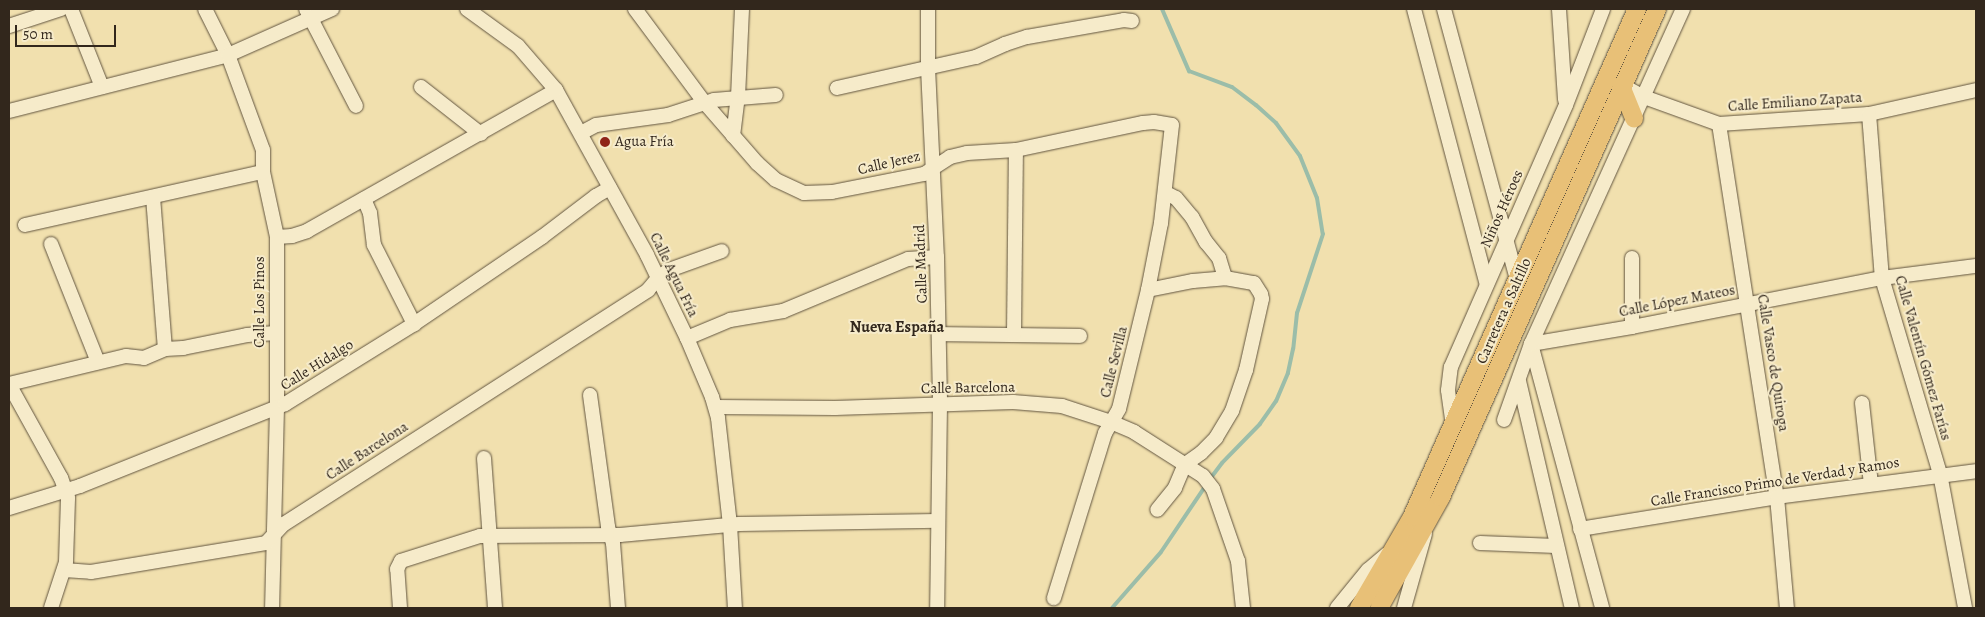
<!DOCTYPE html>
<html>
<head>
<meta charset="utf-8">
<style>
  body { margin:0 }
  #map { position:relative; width:1985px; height:617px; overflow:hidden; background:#f1e0ae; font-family:Alegreya,serif }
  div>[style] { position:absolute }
  .stream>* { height:4px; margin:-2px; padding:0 2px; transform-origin:2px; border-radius:2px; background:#9bbda9 }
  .roads { filter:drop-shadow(0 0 1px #625540) drop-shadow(0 0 1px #625540) }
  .minor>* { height:14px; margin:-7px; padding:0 7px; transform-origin:7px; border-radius:7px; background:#f6ebca }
  .major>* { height:18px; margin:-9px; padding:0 9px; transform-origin:9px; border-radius:9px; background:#e8c077 }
  .dots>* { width:14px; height:14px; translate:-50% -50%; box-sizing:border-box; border:2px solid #f6ebca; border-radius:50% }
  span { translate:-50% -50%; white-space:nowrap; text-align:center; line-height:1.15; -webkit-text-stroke:4px #f6ebca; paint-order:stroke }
  .street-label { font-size:15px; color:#32271c }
  .poi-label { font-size:15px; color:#32271c }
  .left { translate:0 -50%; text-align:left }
  .neighbourhood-label { font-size:16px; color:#32271c; font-weight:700 }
  .frame { position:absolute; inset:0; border:10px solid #32271c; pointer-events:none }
  .scale { position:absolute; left:15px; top:25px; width:101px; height:22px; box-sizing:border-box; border:2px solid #32271c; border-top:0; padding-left:6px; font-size:15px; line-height:18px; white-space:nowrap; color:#32271c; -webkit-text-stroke:4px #f6ebca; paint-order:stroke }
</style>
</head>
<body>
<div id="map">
  <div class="stream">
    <div style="left:1162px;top:9px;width:68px;rotate:66.5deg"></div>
    <div style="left:1189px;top:71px;width:46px;rotate:20.4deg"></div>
    <div style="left:1232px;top:87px;width:30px;rotate:37deg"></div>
    <div style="left:1256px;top:105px;width:27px;rotate:42deg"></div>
    <div style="left:1276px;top:123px;width:41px;rotate:54deg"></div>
    <div style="left:1300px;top:156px;width:45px;rotate:68deg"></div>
    <div style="left:1317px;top:198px;width:36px;rotate:81deg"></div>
    <div style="left:1323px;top:234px;width:83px;rotate:108.2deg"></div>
    <div style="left:1297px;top:313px;width:36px;rotate:96deg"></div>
    <div style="left:1293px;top:349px;width:25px;rotate:102deg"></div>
    <div style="left:1288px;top:373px;width:30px;rotate:113deg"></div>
    <div style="left:1276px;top:401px;width:28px;rotate:125deg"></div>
    <div style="left:1260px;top:424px;width:54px;rotate:134.3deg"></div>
    <div style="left:1222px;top:463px;width:20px;rotate:127deg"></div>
    <div style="left:1112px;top:608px;width:74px;rotate:-48.8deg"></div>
    <div style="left:1161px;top:552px;width:81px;rotate:-56.1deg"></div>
  </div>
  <div class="roads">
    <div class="minor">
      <div style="left:71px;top:9px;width:84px;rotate:68.3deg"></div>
      <div style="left:205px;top:9px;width:51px;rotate:63.4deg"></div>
      <div style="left:228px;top:55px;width:101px;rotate:69.8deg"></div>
      <div style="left:263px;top:150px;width:22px;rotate:90deg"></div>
      <div style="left:263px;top:172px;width:66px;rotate:77.8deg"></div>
      <div style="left:277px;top:237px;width:170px;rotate:90deg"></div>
      <div style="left:277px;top:407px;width:201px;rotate:91.4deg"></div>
      <div style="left:306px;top:9px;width:109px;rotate:62.7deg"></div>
      <div style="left:467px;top:9px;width:63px;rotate:36deg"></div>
      <div style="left:518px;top:46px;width:58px;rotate:49.2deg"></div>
      <div style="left:556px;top:90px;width:188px;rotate:61.1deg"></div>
      <div style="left:647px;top:255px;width:92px;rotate:64.3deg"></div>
      <div style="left:687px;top:338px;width:64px;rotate:67deg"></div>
      <div style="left:712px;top:397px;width:22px;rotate:74deg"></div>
      <div style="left:718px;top:418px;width:108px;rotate:83.6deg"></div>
      <div style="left:730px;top:525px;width:83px;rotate:86.6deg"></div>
      <div style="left:635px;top:9px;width:116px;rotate:53.4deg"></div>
      <div style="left:704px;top:102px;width:81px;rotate:49deg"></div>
      <div style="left:757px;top:163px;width:25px;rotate:42deg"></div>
      <div style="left:776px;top:180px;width:31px;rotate:25deg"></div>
      <div style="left:804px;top:193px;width:28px;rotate:-2deg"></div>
      <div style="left:832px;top:192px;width:94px;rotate:-11.1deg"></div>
      <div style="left:924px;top:174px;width:31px;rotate:-33deg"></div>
      <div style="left:950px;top:157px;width:17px;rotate:-13deg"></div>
      <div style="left:967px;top:153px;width:49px;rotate:-3.5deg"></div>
      <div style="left:1016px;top:150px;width:130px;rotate:-12deg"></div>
      <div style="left:1143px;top:123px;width:11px;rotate:-5deg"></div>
      <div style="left:1154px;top:122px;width:18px;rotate:9deg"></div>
      <div style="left:1172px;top:125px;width:99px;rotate:96.4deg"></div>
      <div style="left:1161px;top:223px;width:68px;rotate:101deg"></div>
      <div style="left:1148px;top:290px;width:122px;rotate:103.7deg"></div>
      <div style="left:1119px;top:409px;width:28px;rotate:120deg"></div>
      <div style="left:1105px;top:433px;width:173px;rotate:107.2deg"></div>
      <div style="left:928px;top:9px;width:59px;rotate:90deg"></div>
      <div style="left:928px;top:68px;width:189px;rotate:87.3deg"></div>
      <div style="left:937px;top:257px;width:147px;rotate:88.8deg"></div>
      <div style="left:940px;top:404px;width:204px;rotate:90.8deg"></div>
      <div style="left:1414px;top:9px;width:285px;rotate:75.2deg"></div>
      <div style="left:1444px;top:9px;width:281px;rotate:74.9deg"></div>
      <div style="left:1559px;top:9px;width:91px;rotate:86.2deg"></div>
      <div style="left:9px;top:26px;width:55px;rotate:-18.1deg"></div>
      <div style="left:1622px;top:85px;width:25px;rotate:29deg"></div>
      <div style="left:1644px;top:97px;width:80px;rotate:19.8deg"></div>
      <div style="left:1719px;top:124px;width:150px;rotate:-3.8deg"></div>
      <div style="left:1869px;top:114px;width:110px;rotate:-12.6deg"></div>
      <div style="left:421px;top:87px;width:76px;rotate:38.1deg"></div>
      <div style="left:837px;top:88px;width:142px;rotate:-12.6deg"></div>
      <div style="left:976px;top:57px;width:32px;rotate:-24deg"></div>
      <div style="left:1005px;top:44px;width:23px;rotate:-18deg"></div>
      <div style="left:1027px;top:37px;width:98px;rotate:-9.9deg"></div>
      <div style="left:1124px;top:20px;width:8px;rotate:7deg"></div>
      <div style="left:9px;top:111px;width:226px;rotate:-14.3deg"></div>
      <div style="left:228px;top:55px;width:114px;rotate:-23.9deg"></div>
      <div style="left:1869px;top:114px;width:165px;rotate:85.5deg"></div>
      <div style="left:1882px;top:278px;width:204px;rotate:73.5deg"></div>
      <div style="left:1940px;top:474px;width:136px;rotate:79.4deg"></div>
      <div style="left:1719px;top:124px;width:377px;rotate:81.2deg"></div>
      <div style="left:1777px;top:497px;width:111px;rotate:84.9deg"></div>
      <div style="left:581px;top:133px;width:17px;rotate:-28deg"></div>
      <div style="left:596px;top:125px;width:73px;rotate:-7.9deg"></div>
      <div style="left:668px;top:115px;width:48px;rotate:-18.1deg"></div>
      <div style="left:714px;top:100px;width:62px;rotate:-4.6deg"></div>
      <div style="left:733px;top:136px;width:39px;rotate:-83deg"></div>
      <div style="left:738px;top:97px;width:88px;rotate:-87.4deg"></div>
      <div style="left:1166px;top:193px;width:11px;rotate:27deg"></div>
      <div style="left:1176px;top:198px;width:25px;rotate:50deg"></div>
      <div style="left:1192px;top:217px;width:29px;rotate:61deg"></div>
      <div style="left:1206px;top:242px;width:21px;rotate:51deg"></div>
      <div style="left:1219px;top:258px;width:21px;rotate:73deg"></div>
      <div style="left:153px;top:197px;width:152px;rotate:85.5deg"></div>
      <div style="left:364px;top:199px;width:15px;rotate:67deg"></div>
      <div style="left:370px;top:213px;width:32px;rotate:83deg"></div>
      <div style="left:374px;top:245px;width:89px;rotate:63.1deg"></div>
      <div style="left:25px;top:225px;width:244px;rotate:-12.6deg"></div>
      <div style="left:277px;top:237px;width:15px;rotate:-4deg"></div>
      <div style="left:292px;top:236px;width:16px;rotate:-18deg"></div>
      <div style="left:307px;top:231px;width:286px;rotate:-29.5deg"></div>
      <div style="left:51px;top:244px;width:127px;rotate:68.3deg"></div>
      <div style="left:1148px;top:290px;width:46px;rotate:-11.3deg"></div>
      <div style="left:1193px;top:281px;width:32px;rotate:-5deg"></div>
      <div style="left:1225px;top:278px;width:29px;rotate:10deg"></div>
      <div style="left:1254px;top:283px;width:13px;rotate:58deg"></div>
      <div style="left:1261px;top:294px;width:5px;rotate:79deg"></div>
      <div style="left:1262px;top:299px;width:73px;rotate:102.7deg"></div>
      <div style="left:1246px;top:370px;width:43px;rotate:108.9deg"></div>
      <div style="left:1232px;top:411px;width:31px;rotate:121deg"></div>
      <div style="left:1216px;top:438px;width:21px;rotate:135deg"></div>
      <div style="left:1201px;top:453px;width:19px;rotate:145deg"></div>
      <div style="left:1185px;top:464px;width:26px;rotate:113deg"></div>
      <div style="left:1175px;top:488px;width:28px;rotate:129deg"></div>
      <div style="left:1632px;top:327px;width:69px;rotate:-90deg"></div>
      <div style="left:939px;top:334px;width:141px;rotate:0.8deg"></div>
      <div style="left:1014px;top:335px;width:185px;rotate:-89.4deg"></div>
      <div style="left:687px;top:338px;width:47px;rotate:-22.7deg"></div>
      <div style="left:730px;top:320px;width:54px;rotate:-9.6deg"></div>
      <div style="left:783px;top:311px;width:135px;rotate:-22.6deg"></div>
      <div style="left:908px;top:259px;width:29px;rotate:-4deg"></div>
      <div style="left:1531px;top:344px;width:102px;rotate:-9.6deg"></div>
      <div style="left:1632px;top:327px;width:255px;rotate:-11.1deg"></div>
      <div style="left:1882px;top:278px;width:95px;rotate:-7.3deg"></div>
      <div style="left:1531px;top:344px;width:273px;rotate:74.9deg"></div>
      <div style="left:1519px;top:381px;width:233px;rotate:76.9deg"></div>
      <div style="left:590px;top:395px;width:133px;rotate:82.2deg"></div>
      <div style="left:608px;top:527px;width:17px;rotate:73deg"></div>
      <div style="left:613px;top:543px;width:65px;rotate:85.6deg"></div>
      <div style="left:1862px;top:403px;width:81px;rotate:83.7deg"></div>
      <div style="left:716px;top:407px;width:119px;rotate:0.5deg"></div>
      <div style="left:835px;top:408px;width:178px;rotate:-1.9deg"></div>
      <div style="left:1013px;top:402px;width:49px;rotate:4.7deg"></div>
      <div style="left:1062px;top:406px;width:52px;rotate:18.1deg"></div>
      <div style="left:1111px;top:422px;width:25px;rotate:23deg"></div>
      <div style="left:1134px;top:432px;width:82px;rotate:32.5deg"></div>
      <div style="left:1203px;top:476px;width:16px;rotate:52deg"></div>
      <div style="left:1213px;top:489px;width:76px;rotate:70.9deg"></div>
      <div style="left:1238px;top:561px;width:47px;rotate:83.9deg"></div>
      <div style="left:1504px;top:420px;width:81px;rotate:-70.4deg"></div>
      <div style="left:1531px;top:344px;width:368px;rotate:-65.6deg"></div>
      <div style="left:1453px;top:426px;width:36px;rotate:-98deg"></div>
      <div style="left:1448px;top:390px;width:23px;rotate:-83deg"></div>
      <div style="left:1451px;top:367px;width:286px;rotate:-66.3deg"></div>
      <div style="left:1566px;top:105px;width:103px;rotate:-68.9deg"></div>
      <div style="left:484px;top:458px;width:150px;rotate:85.8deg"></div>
      <div style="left:9px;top:508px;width:74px;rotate:-17.2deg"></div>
      <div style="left:80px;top:486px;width:221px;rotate:-21.8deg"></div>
      <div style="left:285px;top:404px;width:152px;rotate:-31.8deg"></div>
      <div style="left:414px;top:324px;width:155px;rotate:-34.2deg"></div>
      <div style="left:542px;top:237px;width:68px;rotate:-37.2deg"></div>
      <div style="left:596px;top:196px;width:16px;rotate:-30deg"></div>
      <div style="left:1580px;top:529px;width:200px;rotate:-9.2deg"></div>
      <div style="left:1777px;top:497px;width:201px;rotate:-7.4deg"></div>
      <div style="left:1480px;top:543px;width:76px;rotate:2.3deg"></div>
      <div style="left:64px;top:570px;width:27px;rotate:4deg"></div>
      <div style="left:91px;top:572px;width:177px;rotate:-9.4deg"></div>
      <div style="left:266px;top:543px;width:26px;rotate:-47deg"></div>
      <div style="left:284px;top:524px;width:433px;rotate:-32.7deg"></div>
      <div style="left:648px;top:290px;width:16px;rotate:-50deg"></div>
      <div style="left:658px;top:278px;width:14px;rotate:-36deg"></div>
      <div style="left:669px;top:270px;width:56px;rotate:-19.7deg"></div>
      <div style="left:51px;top:608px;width:48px;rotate:-71.9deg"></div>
      <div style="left:66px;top:562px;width:64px;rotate:-88.2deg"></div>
      <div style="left:68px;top:498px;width:21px;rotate:-109deg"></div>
      <div style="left:61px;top:478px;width:107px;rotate:-119deg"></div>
      <div style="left:9px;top:384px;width:120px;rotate:-13.5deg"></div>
      <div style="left:126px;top:356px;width:18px;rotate:6deg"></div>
      <div style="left:144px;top:358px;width:23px;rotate:-23deg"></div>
      <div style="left:165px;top:349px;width:18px;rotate:-3deg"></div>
      <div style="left:183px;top:348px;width:65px;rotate:-11.5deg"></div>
      <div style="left:247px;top:335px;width:29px;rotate:-4deg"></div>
      <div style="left:400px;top:608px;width:39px;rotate:-94deg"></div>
      <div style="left:397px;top:569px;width:9px;rotate:-63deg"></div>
      <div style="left:401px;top:561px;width:83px;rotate:-17.6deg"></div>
      <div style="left:480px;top:536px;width:140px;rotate:-0.4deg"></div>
      <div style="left:620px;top:535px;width:120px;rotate:-5.3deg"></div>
      <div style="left:739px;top:524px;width:199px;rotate:-0.9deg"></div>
      <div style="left:1337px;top:608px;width:49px;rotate:-50.8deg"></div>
      <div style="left:1368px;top:570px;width:25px;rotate:-40deg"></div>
      <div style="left:1404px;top:608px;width:77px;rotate:-74.2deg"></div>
    </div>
    <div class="major">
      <div style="left:1621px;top:86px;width:35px;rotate:68deg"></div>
      <div style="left:1359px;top:608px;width:105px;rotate:-59.8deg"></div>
      <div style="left:1412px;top:517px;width:556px;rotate:-66.11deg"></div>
      <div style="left:1379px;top:608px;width:127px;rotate:-60.8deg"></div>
      <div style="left:1441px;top:497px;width:534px;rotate:-66.12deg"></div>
    </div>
  </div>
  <div class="dots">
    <div style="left:605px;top:142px;background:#8f2418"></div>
  </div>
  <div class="street-label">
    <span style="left:1795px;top:102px;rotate:-4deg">Calle Emiliano Zapata</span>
    <span style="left:889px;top:163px;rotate:-13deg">Calle Jerez</span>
    <span style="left:1502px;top:209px;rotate:-66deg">Niños Héroes</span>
    <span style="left:921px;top:264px;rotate:-92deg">Calle Madrid</span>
    <span style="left:674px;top:275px;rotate:64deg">Calle Agua Fría</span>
    <span style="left:1677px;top:301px;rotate:-11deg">Calle López Mateos</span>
    <span style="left:260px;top:302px;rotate:-90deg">Calle Los Pinos</span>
    <span style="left:1504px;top:311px;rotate:-66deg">Carretera a Saltillo</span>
    <span style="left:1923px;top:358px;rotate:74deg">Calle Valentín Gómez Farías</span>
    <span style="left:1114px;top:362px;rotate:-76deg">Calle Sevilla</span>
    <span style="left:1773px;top:363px;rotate:81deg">Calle Vasco de Quiroga</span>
    <span style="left:317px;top:365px;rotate:-32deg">Calle Hidalgo</span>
    <span style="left:968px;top:388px;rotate:-1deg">Calle Barcelona</span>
    <span style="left:367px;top:451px;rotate:-33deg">Calle Barcelona</span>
    <span style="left:1775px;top:482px;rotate:-9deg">Calle Francisco Primo de Verdad y Ramos</span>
  </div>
  <div class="poi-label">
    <span class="left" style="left:615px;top:142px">Agua Fría</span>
  </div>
  <div class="neighbourhood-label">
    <span style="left:897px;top:327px">Nueva España</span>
  </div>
  <div class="frame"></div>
  <div class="scale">50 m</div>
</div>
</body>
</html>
